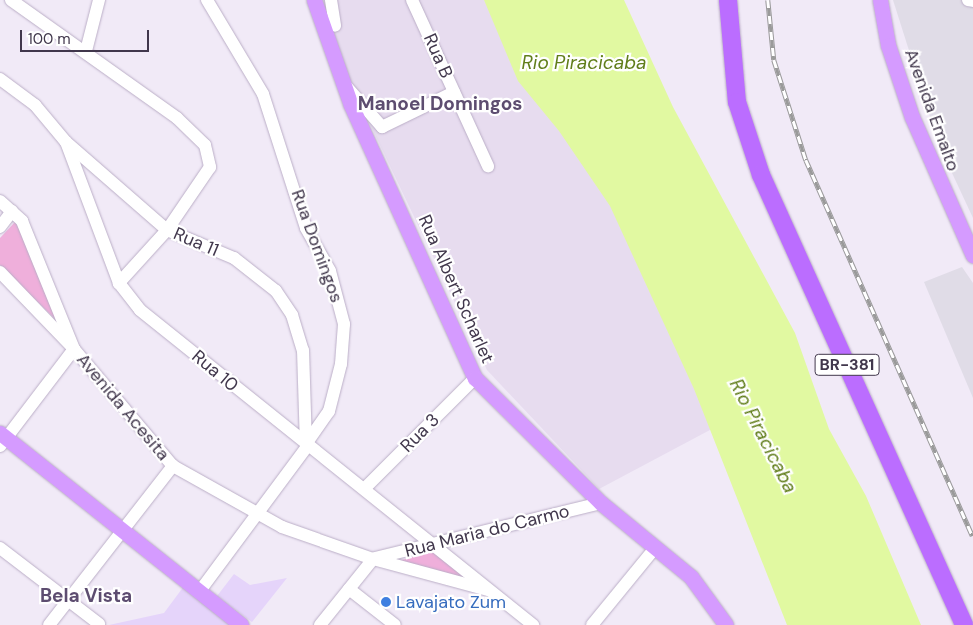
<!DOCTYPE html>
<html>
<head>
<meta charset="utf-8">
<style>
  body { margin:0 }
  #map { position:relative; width:973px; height:625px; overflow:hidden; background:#f1eaf7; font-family:"DM Sans",sans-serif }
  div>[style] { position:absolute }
  .residential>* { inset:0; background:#e7dcef }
  .commercial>* { inset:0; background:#e5d4fa }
  .industrial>* { inset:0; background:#e0dce7 }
  .green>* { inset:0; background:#efafdb }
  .water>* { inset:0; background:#e1f9a1 }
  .roads { filter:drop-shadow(0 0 1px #bbaec7) drop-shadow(0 0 1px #bbaec7) }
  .minor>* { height:12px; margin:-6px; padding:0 6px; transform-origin:6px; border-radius:6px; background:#fff }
  .major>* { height:15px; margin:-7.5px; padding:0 7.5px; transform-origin:7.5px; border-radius:7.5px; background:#d59bff }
  .highway>* { height:18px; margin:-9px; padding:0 9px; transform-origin:9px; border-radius:9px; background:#bb6dff }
  .rail>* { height:4.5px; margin-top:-2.25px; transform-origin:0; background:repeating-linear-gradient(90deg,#fff 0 8px,#9a9a9a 0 16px); box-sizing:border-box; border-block:1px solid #9a9a9a }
  .dots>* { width:14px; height:14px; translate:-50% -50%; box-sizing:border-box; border:2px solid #fff; border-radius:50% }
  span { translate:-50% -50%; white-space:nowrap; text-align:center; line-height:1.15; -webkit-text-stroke:4.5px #fff; paint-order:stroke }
  .shield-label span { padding:1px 4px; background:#fff; border:1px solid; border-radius:4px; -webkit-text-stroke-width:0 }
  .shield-label { font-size:16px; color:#41374c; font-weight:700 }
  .street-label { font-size:18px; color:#41374c }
  .shop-label { font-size:18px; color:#366cbe }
  .left { translate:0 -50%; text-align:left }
  .water-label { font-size:19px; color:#617e1b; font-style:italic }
  .neighbourhood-label { font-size:19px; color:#5d4d70; font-weight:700 }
  .scale { position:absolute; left:20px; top:30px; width:129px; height:22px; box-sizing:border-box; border:2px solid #41374c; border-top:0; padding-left:6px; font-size:15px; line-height:18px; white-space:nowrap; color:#41374c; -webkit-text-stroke:4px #fff; paint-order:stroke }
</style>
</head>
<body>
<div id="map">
  <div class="residential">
    <div style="clip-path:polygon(311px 0,550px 0,740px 414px,599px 489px,487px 370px)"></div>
  </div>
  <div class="commercial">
    <div style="clip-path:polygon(234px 574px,250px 585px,287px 578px,252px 622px,217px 596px)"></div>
    <div style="clip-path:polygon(184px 586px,232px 625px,109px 625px,164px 613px)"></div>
  </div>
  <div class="industrial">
    <div style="clip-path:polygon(893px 0,973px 0,973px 218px,939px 145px)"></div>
    <div style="clip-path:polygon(962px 267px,973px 283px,973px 398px,924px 282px)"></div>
  </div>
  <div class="green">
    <div style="clip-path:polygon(15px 222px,29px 244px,58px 322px,0 265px,0 238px)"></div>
    <div style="clip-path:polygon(440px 550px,477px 582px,398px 561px)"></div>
  </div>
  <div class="water">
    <div style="clip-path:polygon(484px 0,624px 0,673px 107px,795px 333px,829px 429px,866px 496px,921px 625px,787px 625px,694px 389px,610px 206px,559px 131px,518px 81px)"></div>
  </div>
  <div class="roads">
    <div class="minor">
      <div style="left:11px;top:0;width:204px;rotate:35.4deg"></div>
      <div style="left:177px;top:118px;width:39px;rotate:44deg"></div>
      <div style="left:205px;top:145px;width:23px;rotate:77deg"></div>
      <div style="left:210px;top:167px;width:76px;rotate:124.3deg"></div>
      <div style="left:167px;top:230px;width:72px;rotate:132.2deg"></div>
      <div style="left:207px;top:0;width:109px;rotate:59.2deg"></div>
      <div style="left:263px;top:94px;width:141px;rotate:72.2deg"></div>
      <div style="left:306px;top:228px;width:49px;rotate:60.8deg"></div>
      <div style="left:330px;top:271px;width:55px;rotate:75.2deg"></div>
      <div style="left:344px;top:324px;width:40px;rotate:94.3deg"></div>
      <div style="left:341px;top:364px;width:49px;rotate:104.3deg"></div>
      <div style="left:329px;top:411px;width:40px;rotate:124.9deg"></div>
      <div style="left:331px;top:0;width:26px;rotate:81deg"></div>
      <div style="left:412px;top:0;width:183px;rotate:65.4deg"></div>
      <div style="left:968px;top:0;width:5px;rotate:11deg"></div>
      <div style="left:86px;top:51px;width:53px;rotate:-75.7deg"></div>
      <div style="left:0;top:79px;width:44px;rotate:36.6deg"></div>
      <div style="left:35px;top:105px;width:48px;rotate:50deg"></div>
      <div style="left:66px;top:142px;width:134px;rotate:41.1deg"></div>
      <div style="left:167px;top:230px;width:73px;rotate:22.7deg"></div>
      <div style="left:234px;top:258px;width:53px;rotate:38.2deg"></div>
      <div style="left:276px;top:291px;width:29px;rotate:56deg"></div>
      <div style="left:292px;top:315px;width:37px;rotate:73deg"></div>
      <div style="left:303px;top:350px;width:98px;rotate:88.2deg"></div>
      <div style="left:306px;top:448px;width:179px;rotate:126.6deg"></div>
      <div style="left:346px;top:86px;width:55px;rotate:48.7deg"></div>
      <div style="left:382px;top:127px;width:80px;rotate:-25.9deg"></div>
      <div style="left:66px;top:142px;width:151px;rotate:69.4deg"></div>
      <div style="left:119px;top:283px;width:34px;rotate:52deg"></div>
      <div style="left:140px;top:310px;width:504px;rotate:38.71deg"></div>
      <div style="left:0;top:201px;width:30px;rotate:42deg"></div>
      <div style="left:22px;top:221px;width:138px;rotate:67.9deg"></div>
      <div style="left:74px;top:349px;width:153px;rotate:49.8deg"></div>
      <div style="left:173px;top:466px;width:125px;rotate:29.2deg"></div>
      <div style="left:282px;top:527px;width:96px;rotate:19.4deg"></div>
      <div style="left:373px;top:559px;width:119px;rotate:15.1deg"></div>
      <div style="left:0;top:227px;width:20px;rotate:-53deg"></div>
      <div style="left:0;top:272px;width:107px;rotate:46.1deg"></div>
      <div style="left:74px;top:349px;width:122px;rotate:127.3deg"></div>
      <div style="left:365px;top:488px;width:156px;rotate:-45deg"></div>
      <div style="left:0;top:548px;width:125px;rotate:37.5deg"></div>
      <div style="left:375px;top:558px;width:233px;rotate:-13.7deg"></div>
      <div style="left:349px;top:589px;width:58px;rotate:38deg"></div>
      <div style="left:49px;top:625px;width:202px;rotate:-52.1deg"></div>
      <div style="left:320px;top:625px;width:85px;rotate:-51.2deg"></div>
      <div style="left:592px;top:625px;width:99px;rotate:-50.7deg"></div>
    </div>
    <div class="major">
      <div style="left:314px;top:0;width:111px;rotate:70.6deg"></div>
      <div style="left:351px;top:105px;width:300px;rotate:65.6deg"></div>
      <div style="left:475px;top:378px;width:177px;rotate:44.8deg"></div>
      <div style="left:601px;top:503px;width:117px;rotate:39.4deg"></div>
      <div style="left:691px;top:577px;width:59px;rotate:53.9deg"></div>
      <div style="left:880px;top:0;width:46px;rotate:79.9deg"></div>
      <div style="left:888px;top:45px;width:76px;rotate:71.6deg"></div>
      <div style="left:912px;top:117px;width:151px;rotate:66.2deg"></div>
      <div style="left:0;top:433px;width:308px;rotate:38.5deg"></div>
    </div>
    <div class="highway">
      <div style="left:728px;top:0;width:102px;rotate:85deg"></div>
      <div style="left:737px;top:102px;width:77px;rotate:71.8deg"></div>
      <div style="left:761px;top:175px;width:494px;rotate:65.7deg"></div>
    </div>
  </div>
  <div class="rail">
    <div style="left:768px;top:0;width:60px;rotate:84.3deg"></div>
    <div style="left:774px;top:60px;width:105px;rotate:72.3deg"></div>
    <div style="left:806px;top:160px;width:411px;rotate:66.1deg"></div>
  </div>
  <div class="dots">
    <div style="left:386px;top:602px;background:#3f7fe0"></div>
  </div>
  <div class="shield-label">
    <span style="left:847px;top:365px">BR-381</span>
  </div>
  <div class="street-label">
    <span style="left:438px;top:56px;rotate:66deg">Rua B</span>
    <span style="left:932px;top:110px;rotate:70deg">Avenida Emalto</span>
    <span style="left:196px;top:242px;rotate:23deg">Rua 11</span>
    <span style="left:317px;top:246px;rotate:70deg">Rua Domingos</span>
    <span style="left:456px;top:289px;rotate:66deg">Rua Albert Scharlet</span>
    <span style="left:215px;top:371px;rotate:40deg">Rua 10</span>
    <span style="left:123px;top:407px;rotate:50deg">Avenida Acesita</span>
    <span style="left:420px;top:433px;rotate:-45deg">Rua 3</span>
    <span style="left:487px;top:531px;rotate:-14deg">Rua Maria do Carmo</span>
  </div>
  <div class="shop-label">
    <span class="left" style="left:396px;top:602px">Lavajato Zum</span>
  </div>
  <div class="water-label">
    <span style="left:584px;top:63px">Rio Piracicaba</span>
    <span style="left:763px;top:436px;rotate:63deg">Rio Piracicaba</span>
  </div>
  <div class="neighbourhood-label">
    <span style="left:440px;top:104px">Manoel Domingos</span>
    <span style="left:86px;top:596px">Bela Vista</span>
  </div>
  <div class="scale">100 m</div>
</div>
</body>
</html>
